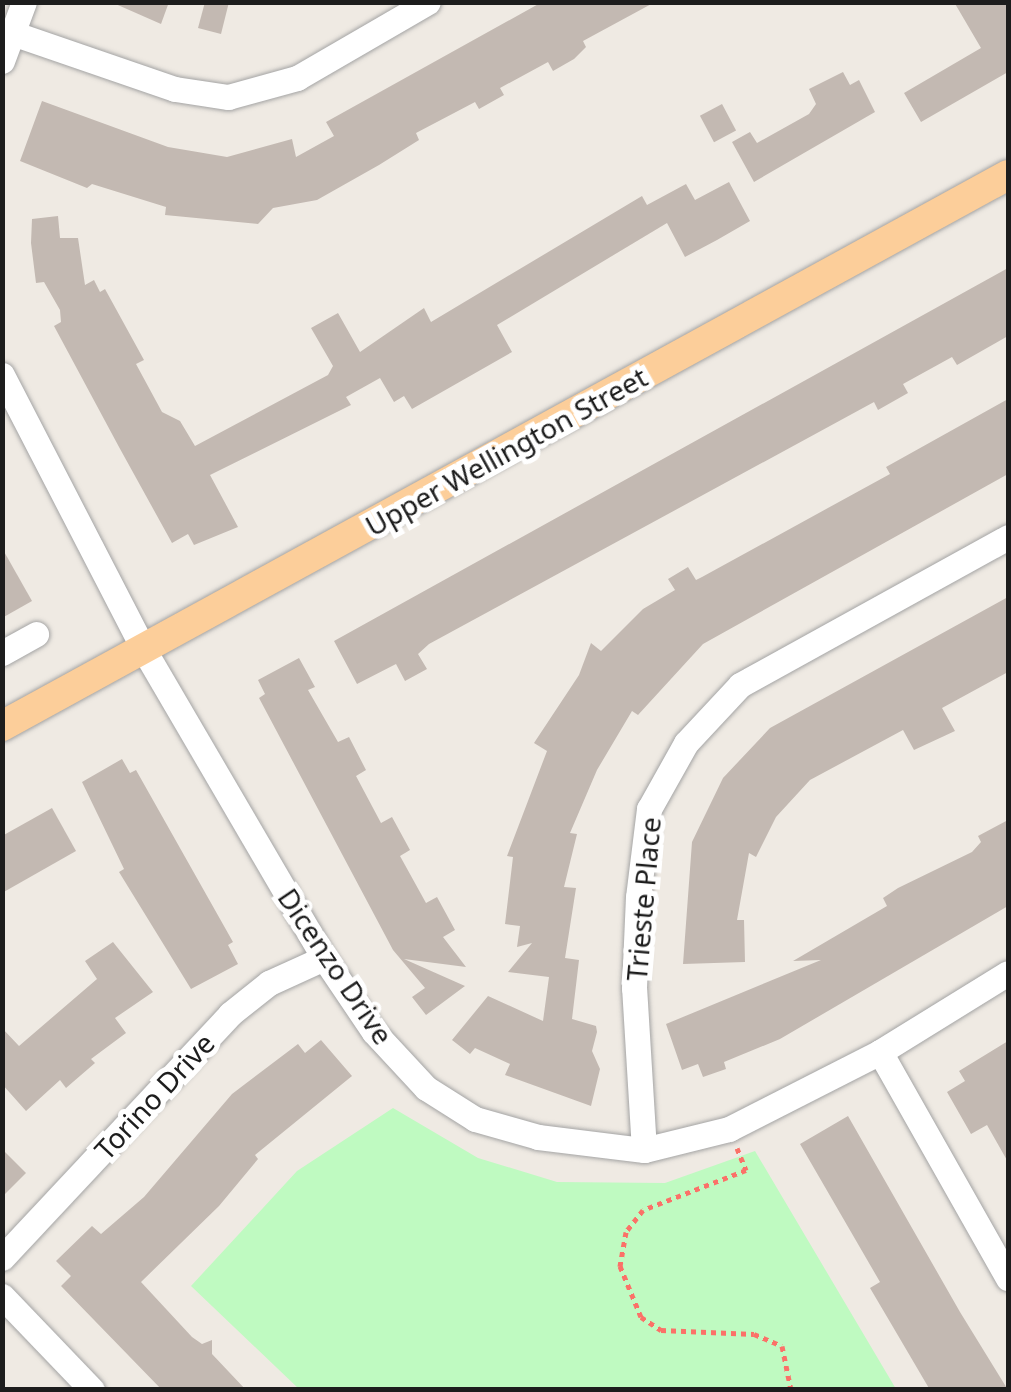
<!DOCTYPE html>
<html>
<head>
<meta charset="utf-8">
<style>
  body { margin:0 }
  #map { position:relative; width:1011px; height:1392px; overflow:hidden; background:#efeae3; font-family:"Noto Sans",sans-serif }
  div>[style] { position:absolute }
  .park>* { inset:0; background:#bffac1 }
  .building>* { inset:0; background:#c3b9b2; transform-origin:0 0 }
  .path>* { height:5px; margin-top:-2.5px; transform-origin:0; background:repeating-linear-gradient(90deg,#fb7168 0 5px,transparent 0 10px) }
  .roads { filter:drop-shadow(0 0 2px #a4a4a4) drop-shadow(0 0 2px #a4a4a4) }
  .minor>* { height:25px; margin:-12.5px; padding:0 12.5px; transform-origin:12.5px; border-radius:12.5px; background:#fff }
  .major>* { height:30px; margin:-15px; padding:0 15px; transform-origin:15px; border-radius:15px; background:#fcce9a }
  span { translate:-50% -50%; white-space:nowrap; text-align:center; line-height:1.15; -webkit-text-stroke:10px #fff; paint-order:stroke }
  .street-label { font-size:28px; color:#1d1d1d }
  .frame { position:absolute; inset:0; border:5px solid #1d1d1d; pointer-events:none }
</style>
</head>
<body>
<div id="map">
  <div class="park">
    <div style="clip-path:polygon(393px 1108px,478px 1158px,557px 1182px,665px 1183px,755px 1151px,896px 1389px,299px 1389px,191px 1286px,297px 1171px)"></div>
  </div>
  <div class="building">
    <div style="clip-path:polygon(111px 2px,169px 2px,161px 24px)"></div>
    <div style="clip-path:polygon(205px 2px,229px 2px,221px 34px,198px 28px)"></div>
    <div style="clip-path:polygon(542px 2px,655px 2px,583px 41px,586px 47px,574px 59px,553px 71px,548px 62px,500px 88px,504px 95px,479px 109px,475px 102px,416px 133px,419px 140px,379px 165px,317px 200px,273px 208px,258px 224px,165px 215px,166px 207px,92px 184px,87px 188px,20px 161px,42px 101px,168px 147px,227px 157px,292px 139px,296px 157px,334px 136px,326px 122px)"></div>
    <div style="clip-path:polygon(954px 2px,1008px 2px,1008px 72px,921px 122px,904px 93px,981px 48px)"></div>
    <div style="clip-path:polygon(843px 72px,850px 85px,859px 80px,875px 112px,754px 182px,732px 142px,750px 132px,757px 143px,809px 114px,816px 104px,809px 89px)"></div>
    <div style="left:722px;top:104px;width:30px;height:25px;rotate:62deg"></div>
    <div style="clip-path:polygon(729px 182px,750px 221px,717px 240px,685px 257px,667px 223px,497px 325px,512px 352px,412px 409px,404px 396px,394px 402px,380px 378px,346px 397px,351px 405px,210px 475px,238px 527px,194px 545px,188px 534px,172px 543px,119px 447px,54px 326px,61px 322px,60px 310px,44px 282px,36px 283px,31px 243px,32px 219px,58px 216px,60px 238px,78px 238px,85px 285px,94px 280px,100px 292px,105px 289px,144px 360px,136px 364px,162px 412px,180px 421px,195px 446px,328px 375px,333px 366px,311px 328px,338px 313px,360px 352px,424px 308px,431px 322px,642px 196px,647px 205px,686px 184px,695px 200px)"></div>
    <div style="clip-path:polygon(1008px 268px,1008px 336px,957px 365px,952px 357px,903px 384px,908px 393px,878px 410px,874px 402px,429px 644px,418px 654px,427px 669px,405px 681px,396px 664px,357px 684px,334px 641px)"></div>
    <div style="clip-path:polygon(1008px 399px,1008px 474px,703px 644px,638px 715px,632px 711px,597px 770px,570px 833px,577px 834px,564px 887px,576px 888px,565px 958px,579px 960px,572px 1019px,596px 1026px,597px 1032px,592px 1051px,600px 1069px,591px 1106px,505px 1075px,510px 1064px,475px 1048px,470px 1054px,452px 1040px,488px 996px,543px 1021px,549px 977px,508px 972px,532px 943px,517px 947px,520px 926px,505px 924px,513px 857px,507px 856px,547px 751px,534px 743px,579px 675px,591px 643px,601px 651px,643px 609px,675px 590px,668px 579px,688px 567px,696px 580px,702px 577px,890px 474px,886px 467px)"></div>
    <div style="clip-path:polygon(2px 548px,32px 601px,2px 618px)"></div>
    <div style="clip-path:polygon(1008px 597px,1008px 672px,942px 708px,955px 731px,914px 750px,903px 730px,810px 780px,776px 817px,756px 857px,749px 853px,737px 920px,744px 920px,745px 962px,683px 964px,692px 842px,723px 778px,770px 728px)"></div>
    <div style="clip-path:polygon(299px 658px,315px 687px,308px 690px,338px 742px,349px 737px,366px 770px,356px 776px,381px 823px,392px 817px,410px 850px,400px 856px,426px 903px,437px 897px,455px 930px,443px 937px,466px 967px,404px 959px,465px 986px,426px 1015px,412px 997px,425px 988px,393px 950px,259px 698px,265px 694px,258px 680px)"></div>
    <div style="clip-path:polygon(122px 759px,130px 773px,136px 770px,233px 942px,228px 945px,238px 964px,191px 989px,119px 872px,124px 869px,82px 782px)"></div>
    <div style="clip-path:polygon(52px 808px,76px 851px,2px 893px,2px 836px)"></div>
    <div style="clip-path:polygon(1008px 820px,1008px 906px,780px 1039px,724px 1062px,726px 1069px,703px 1077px,698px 1064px,682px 1070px,666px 1024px,821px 960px,793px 961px,887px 906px,883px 898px,898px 888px,972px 852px,981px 842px,978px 836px)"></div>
    <div style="clip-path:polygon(113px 942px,153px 992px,115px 1018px,126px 1033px,91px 1059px,95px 1063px,66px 1088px,60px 1080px,26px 1111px,2px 1084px,2px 1028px,19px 1046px,97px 979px,85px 961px)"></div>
    <div style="clip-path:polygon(321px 1040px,352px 1076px,255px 1155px,258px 1159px,219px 1206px,141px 1282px,192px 1337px,202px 1344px,212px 1340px,212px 1354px,246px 1390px,162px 1390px,61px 1286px,71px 1276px,56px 1261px,92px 1226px,101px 1234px,144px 1197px,232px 1094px,298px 1044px,305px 1053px)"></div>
    <div style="clip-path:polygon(1008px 1041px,1008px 1162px,987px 1125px,971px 1134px,947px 1092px,965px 1081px,959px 1071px)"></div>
    <div style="clip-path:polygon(848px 1116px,960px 1312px,1008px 1390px,930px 1390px,893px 1327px,870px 1288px,880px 1282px,800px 1144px)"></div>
    <div style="clip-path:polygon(2px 1149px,26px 1173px,2px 1197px)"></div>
  </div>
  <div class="path">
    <div style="left:737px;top:1148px;width:24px;rotate:68deg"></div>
    <div style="left:746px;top:1170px;width:110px;rotate:158.8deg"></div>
    <div style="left:643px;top:1210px;width:28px;rotate:128deg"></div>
    <div style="left:626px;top:1232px;width:35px;rotate:100deg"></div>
    <div style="left:620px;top:1266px;width:55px;rotate:67.6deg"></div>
    <div style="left:641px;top:1317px;width:24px;rotate:33deg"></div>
    <div style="left:661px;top:1330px;width:93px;rotate:2.5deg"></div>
    <div style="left:754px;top:1334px;width:30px;rotate:23deg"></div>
    <div style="left:782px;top:1346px;width:45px;rotate:78.4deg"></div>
  </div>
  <div class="roads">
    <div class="minor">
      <div style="left:15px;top:34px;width:169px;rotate:19deg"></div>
      <div style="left:175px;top:89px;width:54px;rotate:8.6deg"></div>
      <div style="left:228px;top:97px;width:72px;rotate:-15.4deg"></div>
      <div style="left:297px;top:78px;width:151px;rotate:-30.1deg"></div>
      <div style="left:2px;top:61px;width:63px;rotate:-69.6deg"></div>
      <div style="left:2px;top:375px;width:309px;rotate:62.7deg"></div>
      <div style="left:144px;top:650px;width:357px;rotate:59.7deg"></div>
      <div style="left:324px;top:958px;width:89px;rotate:56deg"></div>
      <div style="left:374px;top:1032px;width:76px;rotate:47.1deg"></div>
      <div style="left:426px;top:1088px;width:58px;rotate:32.3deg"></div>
      <div style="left:475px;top:1119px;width:66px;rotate:15.9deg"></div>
      <div style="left:538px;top:1137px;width:107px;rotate:7deg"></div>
      <div style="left:644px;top:1150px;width:88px;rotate:-13.9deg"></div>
      <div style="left:729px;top:1129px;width:169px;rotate:-27deg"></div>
      <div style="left:880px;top:1052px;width:150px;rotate:-31.7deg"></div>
      <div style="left:2px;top:653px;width:39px;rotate:-29deg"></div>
      <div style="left:880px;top:1052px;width:260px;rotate:60.5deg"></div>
      <div style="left:644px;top:1150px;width:162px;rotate:-93.5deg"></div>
      <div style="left:634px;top:988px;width:91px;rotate:-87.5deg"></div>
      <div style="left:638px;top:897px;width:89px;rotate:-82.9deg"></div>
      <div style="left:649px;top:809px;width:76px;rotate:-60.7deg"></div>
      <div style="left:686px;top:743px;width:79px;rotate:-47deg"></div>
      <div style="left:740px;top:685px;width:306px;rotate:-28.9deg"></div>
      <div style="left:2px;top:1258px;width:334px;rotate:-46.9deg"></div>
      <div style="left:230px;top:1014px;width:50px;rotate:-38.5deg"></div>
      <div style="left:269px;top:983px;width:60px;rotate:-24.4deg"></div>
      <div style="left:2px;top:1296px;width:130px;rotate:46.2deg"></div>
    </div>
    <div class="major">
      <div style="left:2px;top:726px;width:1147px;rotate:-28.71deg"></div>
    </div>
  </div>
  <div class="street-label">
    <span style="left:506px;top:451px;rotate:-29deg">Upper Wellington Street</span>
    <span style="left:643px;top:899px;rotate:-85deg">Trieste Place</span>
    <span style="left:336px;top:966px;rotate:56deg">Dicenzo Drive</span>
    <span style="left:154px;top:1096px;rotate:-47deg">Torino Drive</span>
  </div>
  <div class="frame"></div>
</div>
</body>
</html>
